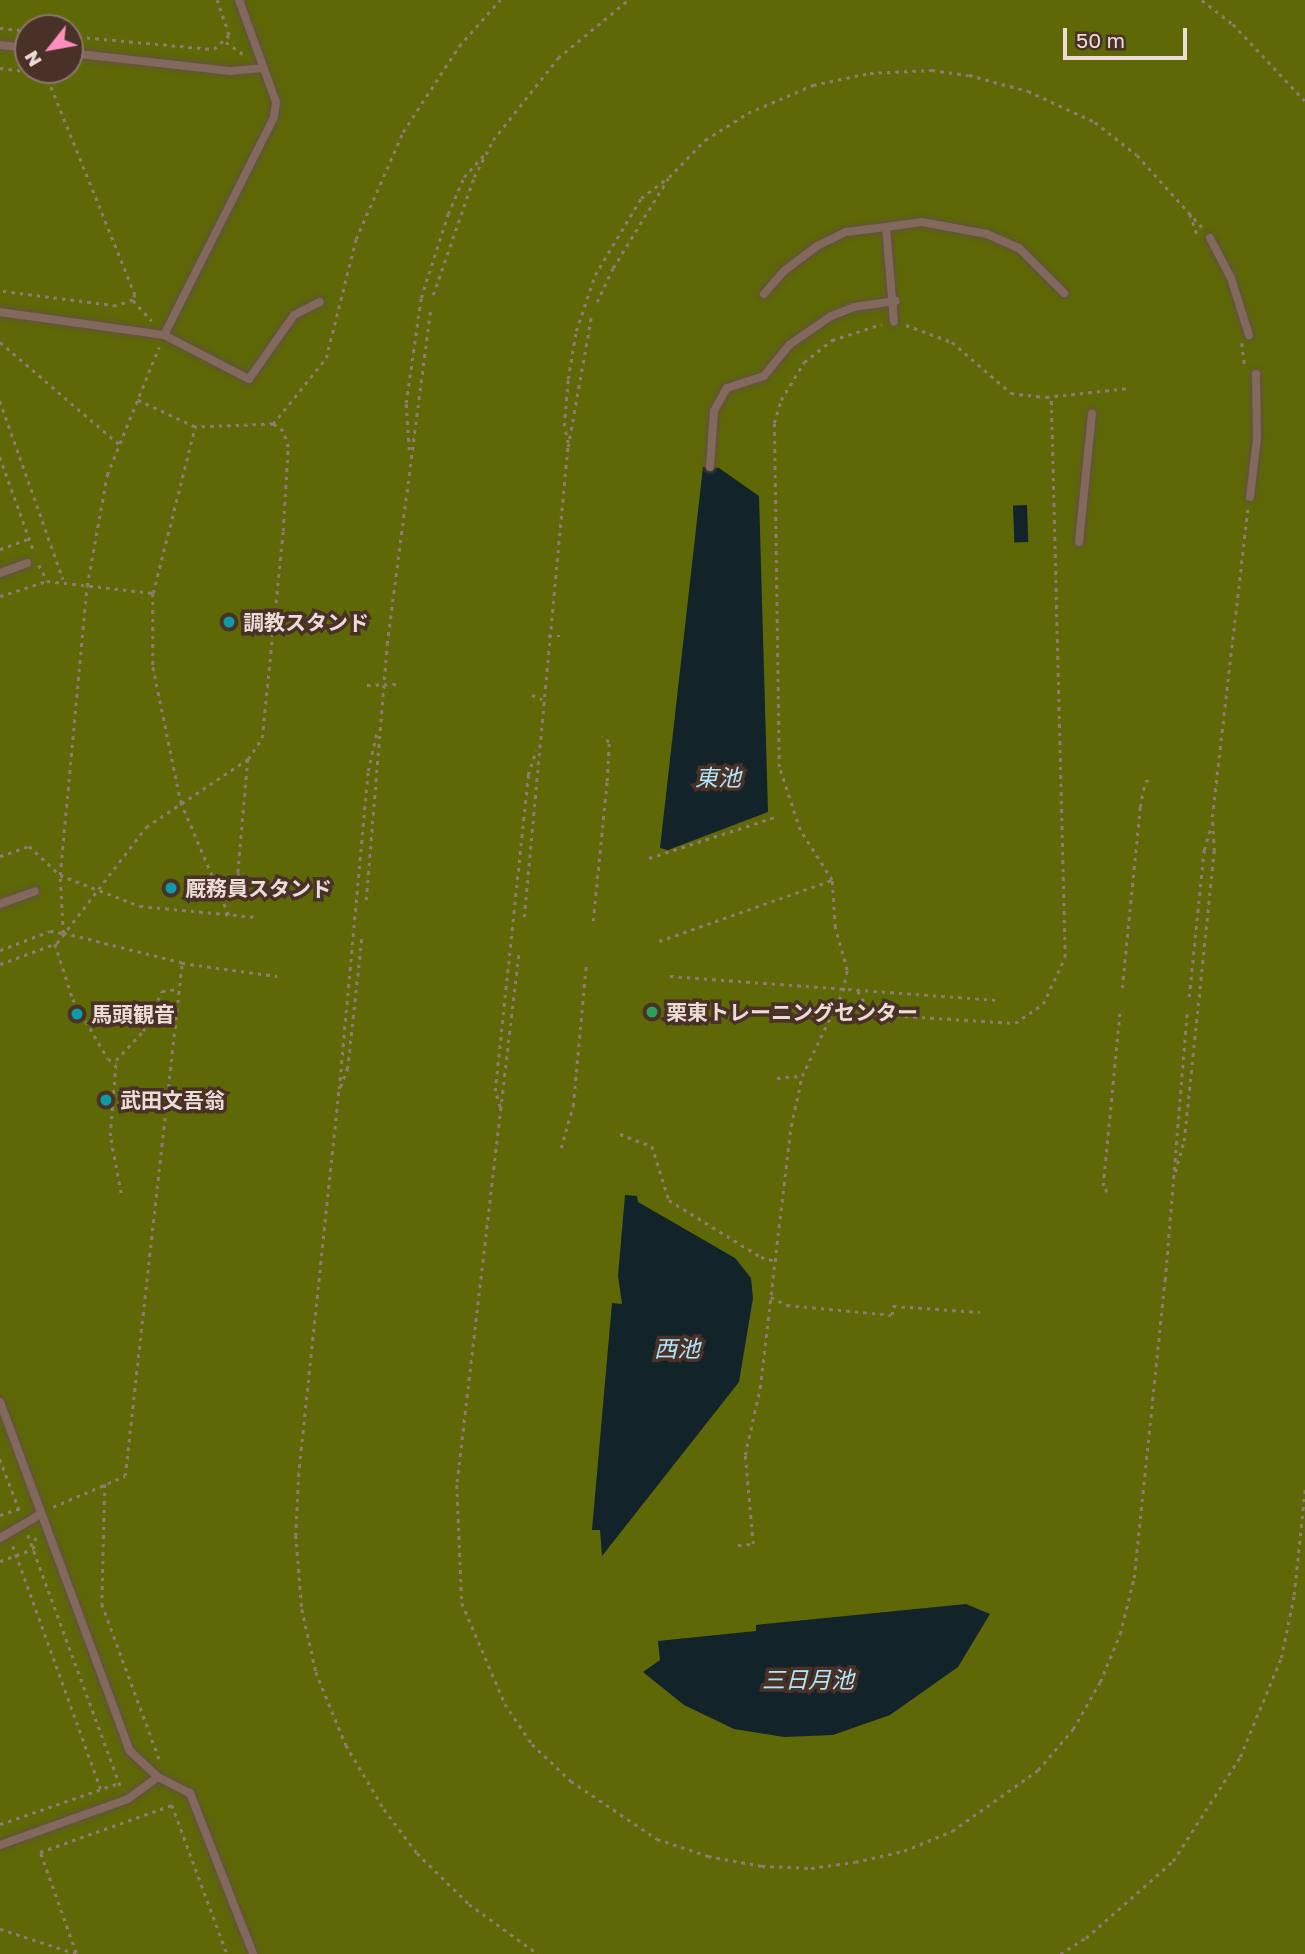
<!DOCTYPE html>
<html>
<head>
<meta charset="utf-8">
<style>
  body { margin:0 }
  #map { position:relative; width:1305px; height:1954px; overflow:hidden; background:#493127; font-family:"Golos Text","Noto Sans JP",sans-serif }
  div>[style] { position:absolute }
  .green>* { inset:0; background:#5e6807 }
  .water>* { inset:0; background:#122329; transform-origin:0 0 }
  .path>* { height:2.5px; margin-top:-1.25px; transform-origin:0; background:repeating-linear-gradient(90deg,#8f7b72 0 3.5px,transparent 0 8.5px) }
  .roads { filter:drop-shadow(0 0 2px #634f47) drop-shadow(0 0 2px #634f47) }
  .service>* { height:8px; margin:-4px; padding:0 4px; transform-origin:4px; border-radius:4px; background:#83685d }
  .dots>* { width:19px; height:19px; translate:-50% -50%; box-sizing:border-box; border:4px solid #493127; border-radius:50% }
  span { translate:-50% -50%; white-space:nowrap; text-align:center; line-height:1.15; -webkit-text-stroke:7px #493127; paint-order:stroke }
  .poi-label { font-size:21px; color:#ecdcd6; font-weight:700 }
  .left { translate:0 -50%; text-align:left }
  .water-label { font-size:23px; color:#aee7fa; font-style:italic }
  .north { position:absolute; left:14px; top:14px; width:70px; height:70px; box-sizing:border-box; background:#493127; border:2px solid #8a756d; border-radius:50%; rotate:239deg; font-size:19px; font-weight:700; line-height:28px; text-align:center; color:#ecdcd6 }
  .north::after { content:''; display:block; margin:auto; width:24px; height:32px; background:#fe8ebd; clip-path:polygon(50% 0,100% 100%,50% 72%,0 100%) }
  .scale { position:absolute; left:1063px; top:28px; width:124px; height:32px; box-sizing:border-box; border:4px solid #ecdcd6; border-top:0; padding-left:9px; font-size:21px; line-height:24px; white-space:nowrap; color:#ecdcd6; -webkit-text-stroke:5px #493127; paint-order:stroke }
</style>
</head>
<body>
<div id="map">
  <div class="green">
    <div style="clip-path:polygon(evenodd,0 0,1305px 0,1305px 1954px,0 1954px,0 0,28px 28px,70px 28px,70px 70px,28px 70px,28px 28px)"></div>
  </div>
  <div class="water">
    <div style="clip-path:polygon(703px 467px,719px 468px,759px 496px,768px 812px,668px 850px,660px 848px)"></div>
    <div style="left:1027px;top:505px;width:37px;height:14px;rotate:88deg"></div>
    <div style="clip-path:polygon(625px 1195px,637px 1196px,638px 1202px,735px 1258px,751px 1278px,753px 1298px,739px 1382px,602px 1556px,600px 1530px,592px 1530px,612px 1303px,622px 1304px,618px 1276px)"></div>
    <div style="clip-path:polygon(966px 1604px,990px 1614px,958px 1667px,890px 1715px,833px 1735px,784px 1737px,734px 1729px,684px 1705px,643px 1672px,660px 1660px,658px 1641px,756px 1631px,756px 1625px,765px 1624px)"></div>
  </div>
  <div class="path">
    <div style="left:1202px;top:0;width:39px;rotate:38deg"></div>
    <div style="left:1233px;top:24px;width:105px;rotate:46.9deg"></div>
    <div style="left:0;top:28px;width:28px;rotate:6deg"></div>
    <div style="left:70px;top:36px;width:145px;rotate:5.2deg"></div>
    <div style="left:214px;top:49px;width:21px;rotate:-43deg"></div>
    <div style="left:229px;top:35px;width:37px;rotate:-109deg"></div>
    <div style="left:226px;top:42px;width:24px;rotate:35deg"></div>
    <div style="left:0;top:68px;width:38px;rotate:7deg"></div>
    <div style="left:38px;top:73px;width:12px;rotate:31deg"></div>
    <div style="left:48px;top:79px;width:232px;rotate:68deg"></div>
    <div style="left:135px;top:294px;width:6px;rotate:108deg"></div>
    <div style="left:133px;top:300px;width:18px;rotate:161deg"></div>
    <div style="left:116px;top:306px;width:117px;rotate:-172.6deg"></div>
    <div style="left:1190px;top:214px;width:21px;rotate:71deg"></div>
    <div style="left:433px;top:295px;width:125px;rotate:-70.8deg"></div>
    <div style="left:474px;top:177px;width:42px;rotate:-62.8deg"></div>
    <div style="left:493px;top:140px;width:105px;rotate:-51.6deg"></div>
    <div style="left:558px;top:58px;width:91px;rotate:-39.6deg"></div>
    <div style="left:133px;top:300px;width:28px;rotate:48deg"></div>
    <div style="left:597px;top:302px;width:38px;rotate:-65deg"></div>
    <div style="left:613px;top:268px;width:107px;rotate:-58.4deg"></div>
    <div style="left:669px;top:177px;width:52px;rotate:-45.8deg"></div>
    <div style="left:705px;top:140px;width:51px;rotate:-32.1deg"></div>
    <div style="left:748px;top:113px;width:71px;rotate:-23.3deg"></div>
    <div style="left:813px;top:85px;width:58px;rotate:-11.9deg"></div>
    <div style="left:870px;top:73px;width:62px;rotate:-2.8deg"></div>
    <div style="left:932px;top:70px;width:37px;rotate:8deg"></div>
    <div style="left:969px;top:75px;width:61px;rotate:15.2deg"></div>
    <div style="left:1028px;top:91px;width:74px;rotate:24.8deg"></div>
    <div style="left:1095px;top:122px;width:53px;rotate:38.2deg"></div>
    <div style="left:1137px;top:155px;width:98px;rotate:47.9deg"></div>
    <div style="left:906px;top:325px;width:49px;rotate:20.3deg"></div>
    <div style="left:952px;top:342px;width:78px;rotate:40.8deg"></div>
    <div style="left:1011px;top:393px;width:35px;rotate:7deg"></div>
    <div style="left:1046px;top:397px;width:83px;rotate:-6.2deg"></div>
    <div style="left:0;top:342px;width:157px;rotate:40.6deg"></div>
    <div style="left:1242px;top:343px;width:25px;rotate:83deg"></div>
    <div style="left:0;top:401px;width:189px;rotate:70.5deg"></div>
    <div style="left:273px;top:424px;width:85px;rotate:-51.2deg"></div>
    <div style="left:326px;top:358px;width:123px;rotate:-75.9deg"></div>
    <div style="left:356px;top:239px;width:117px;rotate:-66.3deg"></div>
    <div style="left:403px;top:132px;width:103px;rotate:-56.9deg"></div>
    <div style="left:459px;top:46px;width:62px;rotate:-48.3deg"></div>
    <div style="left:568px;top:443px;width:17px;rotate:-103deg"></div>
    <div style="left:564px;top:426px;width:47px;rotate:-85.1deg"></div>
    <div style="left:568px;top:379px;width:49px;rotate:-80.5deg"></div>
    <div style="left:576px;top:331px;width:59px;rotate:-71.3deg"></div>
    <div style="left:595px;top:275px;width:90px;rotate:-59.1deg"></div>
    <div style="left:641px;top:198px;width:31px;rotate:-37deg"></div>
    <div style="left:409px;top:450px;width:47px;rotate:-93.7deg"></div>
    <div style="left:406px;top:403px;width:106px;rotate:-81.9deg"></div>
    <div style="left:421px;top:298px;width:88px;rotate:-72.2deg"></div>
    <div style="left:448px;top:214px;width:40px;rotate:-66.6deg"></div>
    <div style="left:464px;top:177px;width:30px;rotate:-48deg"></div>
    <div style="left:0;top:457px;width:101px;rotate:70.3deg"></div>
    <div style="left:0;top:549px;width:32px;rotate:-20deg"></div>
    <div style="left:39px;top:565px;width:18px;rotate:63deg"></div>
    <div style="left:153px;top:593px;width:171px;rotate:-75.8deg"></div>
    <div style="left:0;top:596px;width:49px;rotate:-17.7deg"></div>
    <div style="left:47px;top:581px;width:107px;rotate:6.5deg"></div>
    <div style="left:153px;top:593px;width:74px;rotate:90deg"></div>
    <div style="left:153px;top:667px;width:138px;rotate:78.3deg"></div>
    <div style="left:181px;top:802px;width:123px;rotate:67deg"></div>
    <div style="left:548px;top:636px;width:14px"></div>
    <div style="left:367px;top:685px;width:29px;rotate:-2deg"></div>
    <div style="left:532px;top:695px;width:11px;rotate:22deg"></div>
    <div style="left:248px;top:759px;width:114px;rotate:95deg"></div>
    <div style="left:238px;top:873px;width:21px;rotate:62deg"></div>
    <div style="left:248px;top:892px;width:11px;rotate:22deg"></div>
    <div style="left:0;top:856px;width:31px;rotate:-19deg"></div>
    <div style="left:29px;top:846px;width:42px;rotate:43.1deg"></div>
    <div style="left:60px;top:875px;width:86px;rotate:21.2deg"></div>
    <div style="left:140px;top:906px;width:116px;rotate:5.5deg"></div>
    <div style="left:649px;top:858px;width:133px;rotate:-18deg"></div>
    <div style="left:366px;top:900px;width:257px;rotate:-85.3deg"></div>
    <div style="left:387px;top:644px;width:335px;rotate:-82.6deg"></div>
    <div style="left:524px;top:917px;width:472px;rotate:-84.7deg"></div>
    <div style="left:568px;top:447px;width:131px;rotate:-79.9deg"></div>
    <div style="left:593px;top:921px;width:141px;rotate:-84.3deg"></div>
    <div style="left:607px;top:781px;width:39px;rotate:-87deg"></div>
    <div style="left:609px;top:742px;width:9px;rotate:-148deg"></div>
    <div style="left:362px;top:939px;width:130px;rotate:96.2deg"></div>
    <div style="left:348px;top:1068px;width:26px;rotate:111deg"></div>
    <div style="left:339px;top:1092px;width:383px;rotate:96deg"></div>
    <div style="left:299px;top:1473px;width:62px;rotate:92.8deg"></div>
    <div style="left:296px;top:1535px;width:74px;rotate:85.4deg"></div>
    <div style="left:302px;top:1609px;width:65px;rotate:77.5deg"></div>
    <div style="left:316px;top:1672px;width:79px;rotate:67.7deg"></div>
    <div style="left:346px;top:1745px;width:74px;rotate:59.3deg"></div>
    <div style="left:384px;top:1809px;width:55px;rotate:53.1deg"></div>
    <div style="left:417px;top:1853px;width:73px;rotate:44.4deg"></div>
    <div style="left:469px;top:1904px;width:85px;rotate:35.9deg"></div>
    <div style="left:659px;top:941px;width:183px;rotate:-19.4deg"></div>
    <div style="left:55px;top:944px;width:58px;rotate:71.9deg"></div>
    <div style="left:73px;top:999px;width:69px;rotate:59.7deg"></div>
    <div style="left:108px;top:1059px;width:9px;rotate:27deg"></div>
    <div style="left:0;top:950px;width:53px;rotate:-20.8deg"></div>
    <div style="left:50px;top:931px;width:13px;rotate:9deg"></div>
    <div style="left:519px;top:955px;width:534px;rotate:96.67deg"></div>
    <div style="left:457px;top:1485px;width:118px;rotate:87.6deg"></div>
    <div style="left:462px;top:1603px;width:110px;rotate:66.9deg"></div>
    <div style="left:505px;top:1704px;width:48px;rotate:56deg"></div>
    <div style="left:532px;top:1744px;width:54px;rotate:43.5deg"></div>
    <div style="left:571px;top:1781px;width:104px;rotate:34deg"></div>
    <div style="left:657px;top:1839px;width:54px;rotate:18.4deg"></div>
    <div style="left:708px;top:1856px;width:55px;rotate:10.5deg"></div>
    <div style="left:762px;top:1866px;width:49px;rotate:2.3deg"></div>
    <div style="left:811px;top:1868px;width:44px;rotate:-7.8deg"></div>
    <div style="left:855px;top:1862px;width:50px;rotate:-12.7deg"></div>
    <div style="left:904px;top:1851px;width:52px;rotate:-22.6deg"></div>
    <div style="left:952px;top:1831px;width:105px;rotate:-35.3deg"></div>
    <div style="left:1038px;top:1770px;width:54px;rotate:-49.5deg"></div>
    <div style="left:1073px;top:1729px;width:54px;rotate:-60.1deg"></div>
    <div style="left:1100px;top:1682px;width:52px;rotate:-67.4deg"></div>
    <div style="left:1120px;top:1634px;width:58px;rotate:-76deg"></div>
    <div style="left:1134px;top:1578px;width:300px;rotate:-84.1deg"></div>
    <div style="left:1165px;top:1280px;width:267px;rotate:-85.3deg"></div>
    <div style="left:182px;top:963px;width:96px;rotate:7.8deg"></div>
    <div style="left:0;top:964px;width:61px;rotate:-20.2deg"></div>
    <div style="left:57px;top:943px;width:146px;rotate:-52.5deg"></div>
    <div style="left:146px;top:827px;width:123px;rotate:-33.7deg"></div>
    <div style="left:248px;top:759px;width:25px;rotate:-56deg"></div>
    <div style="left:262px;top:738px;width:208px;rotate:-84.2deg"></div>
    <div style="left:283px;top:531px;width:84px;rotate:-86.6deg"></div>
    <div style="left:288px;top:447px;width:17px;rotate:-107deg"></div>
    <div style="left:283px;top:431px;width:12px;rotate:-145deg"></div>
    <div style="left:273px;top:424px;width:78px;rotate:177.8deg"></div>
    <div style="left:195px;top:427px;width:64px;rotate:-155deg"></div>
    <div style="left:670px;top:976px;width:326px;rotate:4.2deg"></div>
    <div style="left:1122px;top:988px;width:182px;rotate:-84.3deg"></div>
    <div style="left:1140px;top:807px;width:26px;rotate:-79deg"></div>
    <div style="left:1145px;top:781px;width:7px"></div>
    <div style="left:858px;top:991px;width:26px;rotate:61deg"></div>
    <div style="left:871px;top:1014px;width:144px;rotate:3.6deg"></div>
    <div style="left:1015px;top:1023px;width:34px;rotate:-34deg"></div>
    <div style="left:1043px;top:1004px;width:52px;rotate:-64.9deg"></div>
    <div style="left:1065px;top:957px;width:561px;rotate:-91.43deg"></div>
    <div style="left:1189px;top:997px;width:148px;rotate:-84.2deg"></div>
    <div style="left:1204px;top:850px;width:24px;rotate:-73deg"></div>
    <div style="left:777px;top:1078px;width:25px;rotate:-5deg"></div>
    <div style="left:339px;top:1089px;width:319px;rotate:-84.8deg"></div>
    <div style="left:368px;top:771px;width:41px;rotate:-77.3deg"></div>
    <div style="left:500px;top:1107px;width:17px;rotate:-107deg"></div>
    <div style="left:495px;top:1091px;width:318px;rotate:-84deg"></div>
    <div style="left:528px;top:775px;width:26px;rotate:-72deg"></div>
    <div style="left:620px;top:1134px;width:34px;rotate:21deg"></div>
    <div style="left:652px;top:1146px;width:57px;rotate:72.5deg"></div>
    <div style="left:669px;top:1200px;width:108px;rotate:31.8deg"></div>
    <div style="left:761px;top:1257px;width:15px;rotate:16deg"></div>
    <div style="left:561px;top:1148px;width:44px;rotate:-74.1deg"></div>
    <div style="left:573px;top:1106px;width:141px;rotate:-84.7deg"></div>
    <div style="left:1175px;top:1172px;width:32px;rotate:-74deg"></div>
    <div style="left:1184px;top:1141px;width:292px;rotate:-84.1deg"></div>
    <div style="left:1214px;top:851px;width:34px;rotate:-93deg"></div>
    <div style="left:1212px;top:817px;width:311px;rotate:-83.4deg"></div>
    <div style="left:1107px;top:1192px;width:7px;rotate:-124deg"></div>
    <div style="left:1103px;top:1186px;width:177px;rotate:-84.5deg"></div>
    <div style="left:121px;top:1193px;width:58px;rotate:-100.9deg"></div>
    <div style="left:110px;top:1136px;width:76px;rotate:-85.5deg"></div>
    <div style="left:116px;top:1060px;width:40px;rotate:-47deg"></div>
    <div style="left:143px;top:1031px;width:44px;rotate:-64.6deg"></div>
    <div style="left:162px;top:991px;width:16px;rotate:-7deg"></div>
    <div style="left:771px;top:1297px;width:18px;rotate:27deg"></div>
    <div style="left:787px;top:1305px;width:105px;rotate:5.4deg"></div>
    <div style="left:892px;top:1315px;width:9px;rotate:-84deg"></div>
    <div style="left:893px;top:1306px;width:87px;rotate:3.9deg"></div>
    <div style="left:0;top:1459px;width:57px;rotate:69.3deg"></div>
    <div style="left:105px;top:1484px;width:120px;rotate:91.4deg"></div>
    <div style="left:102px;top:1604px;width:167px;rotate:69.7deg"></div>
    <div style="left:53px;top:1507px;width:78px;rotate:-23.3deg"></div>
    <div style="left:125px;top:1476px;width:516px;rotate:-83.66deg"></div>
    <div style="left:182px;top:963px;width:123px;rotate:-165.9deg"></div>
    <div style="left:63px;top:933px;width:58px;rotate:-93deg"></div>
    <div style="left:60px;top:875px;width:290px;rotate:-84.7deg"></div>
    <div style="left:87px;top:586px;width:113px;rotate:-79.8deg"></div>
    <div style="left:107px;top:475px;width:138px;rotate:-67.9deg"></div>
    <div style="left:0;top:1515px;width:21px;rotate:-19deg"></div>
    <div style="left:28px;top:1535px;width:270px;rotate:69.8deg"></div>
    <div style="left:738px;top:1545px;width:15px;rotate:-4deg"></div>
    <div style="left:753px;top:1544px;width:89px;rotate:-95.1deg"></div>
    <div style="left:745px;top:1455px;width:69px;rotate:-77.4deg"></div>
    <div style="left:760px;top:1388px;width:264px;rotate:-83.3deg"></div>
    <div style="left:791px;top:1126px;width:51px;rotate:-77.6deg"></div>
    <div style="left:802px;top:1076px;width:94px;rotate:-64.2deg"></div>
    <div style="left:843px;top:991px;width:21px;rotate:-79deg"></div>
    <div style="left:847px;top:970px;width:45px;rotate:-105.6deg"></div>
    <div style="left:835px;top:927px;width:47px;rotate:-93.7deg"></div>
    <div style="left:832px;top:880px;width:59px;rotate:-122.6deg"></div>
    <div style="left:800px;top:830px;width:66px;rotate:-108.4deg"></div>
    <div style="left:779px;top:767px;width:344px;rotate:-90.8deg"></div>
    <div style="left:774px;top:423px;width:24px;rotate:-73deg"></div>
    <div style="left:781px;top:400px;width:44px;rotate:-58.8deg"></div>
    <div style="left:804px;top:362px;width:36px;rotate:-38deg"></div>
    <div style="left:832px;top:340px;width:52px;rotate:-17.7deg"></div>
    <div style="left:13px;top:1546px;width:258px;rotate:70.1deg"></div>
    <div style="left:0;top:1561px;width:35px;rotate:-20deg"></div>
    <div style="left:33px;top:1549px;width:13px;rotate:-77deg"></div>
    <div style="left:0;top:1824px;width:126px;rotate:-19deg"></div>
    <div style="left:0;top:1929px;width:82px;rotate:17.8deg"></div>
    <div style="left:76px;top:1953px;width:107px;rotate:-109.6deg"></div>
    <div style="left:40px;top:1852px;width:140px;rotate:-19.6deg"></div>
    <div style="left:172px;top:1805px;width:159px;rotate:69.7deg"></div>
    <div style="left:1060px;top:1954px;width:31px;rotate:-32deg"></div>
    <div style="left:1086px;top:1938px;width:116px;rotate:-41.5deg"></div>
    <div style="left:1173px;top:1861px;width:124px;rotate:-57.2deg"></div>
    <div style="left:1240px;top:1757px;width:107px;rotate:-67.5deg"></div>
    <div style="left:1281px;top:1658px;width:64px;rotate:-78.3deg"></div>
    <div style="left:1294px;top:1595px;width:108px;rotate:-84.1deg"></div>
  </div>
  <div class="roads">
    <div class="service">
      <div style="left:0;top:45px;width:28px;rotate:6deg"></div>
      <div style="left:70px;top:53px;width:161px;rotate:6.4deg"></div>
      <div style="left:230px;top:71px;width:33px;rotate:-5deg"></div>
      <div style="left:886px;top:227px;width:36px;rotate:-8deg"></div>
      <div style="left:922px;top:222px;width:66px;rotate:10.5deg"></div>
      <div style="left:987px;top:234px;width:35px;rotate:24deg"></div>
      <div style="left:1019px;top:248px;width:64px;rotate:45deg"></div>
      <div style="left:1210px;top:238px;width:45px;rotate:62.3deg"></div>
      <div style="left:1231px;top:278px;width:60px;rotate:72.5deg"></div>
      <div style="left:764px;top:294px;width:30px;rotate:-49deg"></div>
      <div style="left:784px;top:271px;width:41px;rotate:-37.1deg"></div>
      <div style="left:817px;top:246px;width:32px;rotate:-26deg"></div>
      <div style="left:846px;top:232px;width:40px;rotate:-7.1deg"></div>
      <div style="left:886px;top:227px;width:95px;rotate:85.2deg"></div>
      <div style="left:0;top:312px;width:166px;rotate:8deg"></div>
      <div style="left:164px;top:335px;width:244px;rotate:-63.2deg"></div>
      <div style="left:274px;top:117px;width:15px;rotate:-82deg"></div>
      <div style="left:276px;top:102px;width:109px;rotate:-109.9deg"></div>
      <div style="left:164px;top:335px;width:96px;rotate:27.4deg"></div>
      <div style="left:249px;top:379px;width:78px;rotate:-54.9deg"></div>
      <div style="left:294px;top:315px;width:29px;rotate:-27deg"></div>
      <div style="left:710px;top:467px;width:56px;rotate:-85.9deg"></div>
      <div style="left:714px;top:411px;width:26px;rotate:-61deg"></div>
      <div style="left:727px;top:388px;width:39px;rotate:-18deg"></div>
      <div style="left:764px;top:376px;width:40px;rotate:-51deg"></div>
      <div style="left:789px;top:345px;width:51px;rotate:-34.6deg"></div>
      <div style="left:831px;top:316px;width:25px;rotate:-21deg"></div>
      <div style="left:854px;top:307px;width:42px;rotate:-8.1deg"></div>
      <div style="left:1250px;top:497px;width:59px;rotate:-83.2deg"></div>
      <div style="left:1257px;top:438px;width:64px;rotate:-90.9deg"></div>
      <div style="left:1079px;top:542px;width:129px;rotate:-84.2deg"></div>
      <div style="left:0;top:573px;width:29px;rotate:-20deg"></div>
      <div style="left:0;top:904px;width:37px;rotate:-20deg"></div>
      <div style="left:0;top:1402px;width:372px;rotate:69.6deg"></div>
      <div style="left:130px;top:1751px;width:38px;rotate:43deg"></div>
      <div style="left:158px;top:1777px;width:37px;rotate:144deg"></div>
      <div style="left:128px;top:1799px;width:136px;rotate:160.2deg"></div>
      <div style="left:0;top:1538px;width:48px;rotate:-30.3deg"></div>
      <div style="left:158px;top:1777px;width:36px;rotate:27deg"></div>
      <div style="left:190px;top:1793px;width:173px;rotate:68.6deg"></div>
    </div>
  </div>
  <div class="dots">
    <div style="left:229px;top:622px;background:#0f9aa8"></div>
    <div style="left:171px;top:888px;background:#0f9aa8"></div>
    <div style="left:652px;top:1012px;background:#2e9e5b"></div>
    <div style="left:77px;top:1014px;background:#0f9aa8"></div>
    <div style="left:106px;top:1100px;background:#0f9aa8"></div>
  </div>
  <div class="poi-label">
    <span class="left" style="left:243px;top:622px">調教スタンド</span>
    <span class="left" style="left:185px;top:888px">厩務員スタンド</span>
    <span class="left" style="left:666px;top:1012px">栗東トレーニングセンター</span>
    <span class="left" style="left:91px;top:1014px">馬頭観音</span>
    <span class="left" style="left:120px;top:1100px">武田文吾翁</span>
  </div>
  <div class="water-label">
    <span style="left:718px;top:777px">東池</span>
    <span style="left:677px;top:1348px">西池</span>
    <span style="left:808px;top:1679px">三日月池</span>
  </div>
  <div class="north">N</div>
  <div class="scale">50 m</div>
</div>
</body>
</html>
